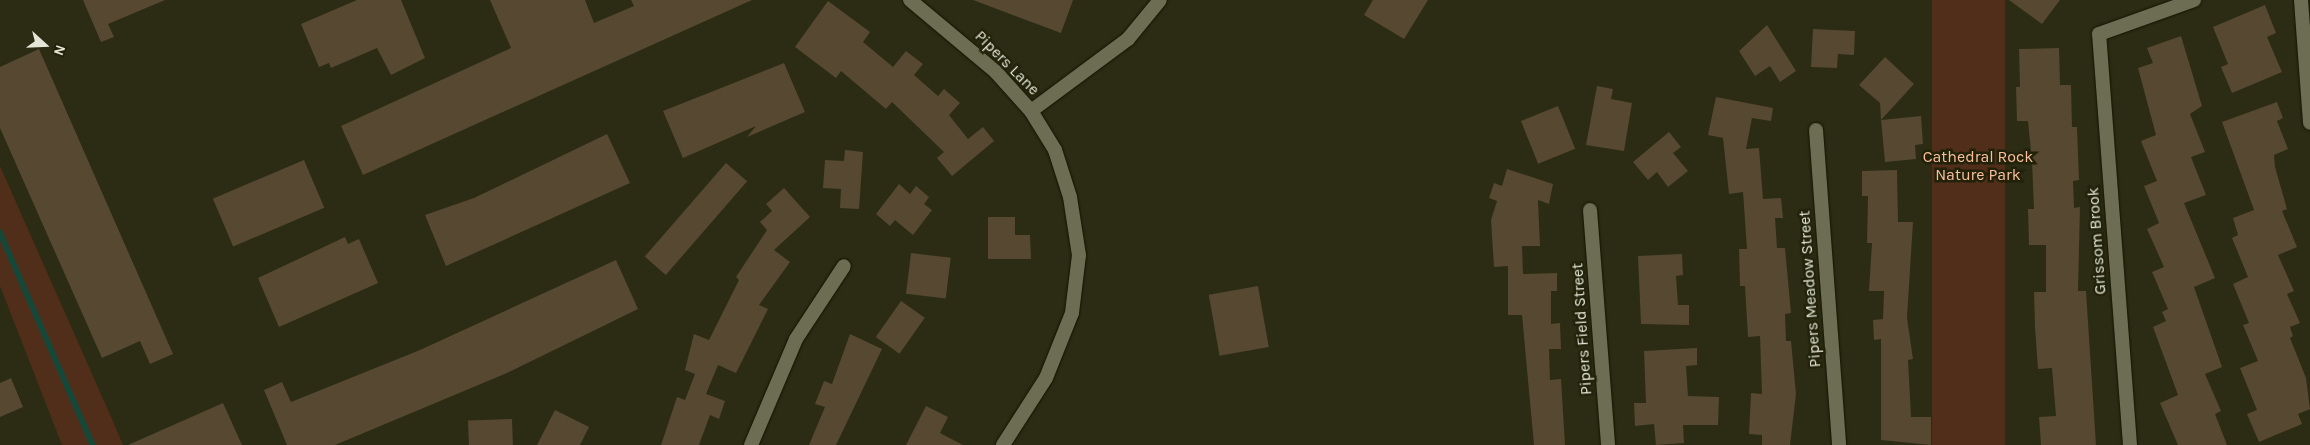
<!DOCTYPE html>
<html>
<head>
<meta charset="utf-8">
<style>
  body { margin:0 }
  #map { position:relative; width:2310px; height:445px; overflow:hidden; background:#2b2c13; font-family:Karla,sans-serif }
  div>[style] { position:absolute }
  .green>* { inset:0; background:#502e1a; transform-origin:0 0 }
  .stream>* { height:5.5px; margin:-2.75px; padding:0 2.75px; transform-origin:2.75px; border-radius:2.75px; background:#164839 }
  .building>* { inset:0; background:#564831; transform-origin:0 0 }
  .roads { filter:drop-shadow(0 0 1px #141400) drop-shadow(0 0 1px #141400) }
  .minor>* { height:14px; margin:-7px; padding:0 7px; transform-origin:7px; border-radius:7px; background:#6c6d52 }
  span { translate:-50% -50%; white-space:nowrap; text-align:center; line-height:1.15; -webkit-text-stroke:5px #212209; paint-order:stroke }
  .street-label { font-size:16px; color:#e5e6d7 }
  .park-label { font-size:16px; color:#fcbf9d }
  .north { position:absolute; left:20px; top:20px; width:50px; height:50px; -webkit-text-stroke:4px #212209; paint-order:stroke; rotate:110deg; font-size:14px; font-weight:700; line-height:20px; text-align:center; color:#e5e6d7 }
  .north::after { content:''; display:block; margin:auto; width:18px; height:22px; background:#e5e6d7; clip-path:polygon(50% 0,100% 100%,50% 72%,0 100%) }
</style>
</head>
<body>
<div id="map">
  <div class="green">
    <div style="left:1932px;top:0;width:73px;height:446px"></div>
    <div style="clip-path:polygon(0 166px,112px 419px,123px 445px,62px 445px,0 286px)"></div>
  </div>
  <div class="stream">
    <div style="left:0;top:232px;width:232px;rotate:66.4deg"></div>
  </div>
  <div class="building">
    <div style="clip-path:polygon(83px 0,165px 0,108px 24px,114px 37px,101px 42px)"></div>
    <div style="clip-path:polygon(357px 0,401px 0,425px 58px,391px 75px,377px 48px,331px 68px,329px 63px,319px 67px,301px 24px)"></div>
    <div style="clip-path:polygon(490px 0,585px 0,594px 23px,634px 6px,631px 0,752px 0,363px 175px,341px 126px,511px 48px)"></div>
    <div style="clip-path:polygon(973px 0,1073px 0,1061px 33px)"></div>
    <div style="clip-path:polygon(1373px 0,1428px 0,1404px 39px,1364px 15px)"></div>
    <div style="clip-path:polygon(2009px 0,2060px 0,2042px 24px)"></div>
    <div style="clip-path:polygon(828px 1px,870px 32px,863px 42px,893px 67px,906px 51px,923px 64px,914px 75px,938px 96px,944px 89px,960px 103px,949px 115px,968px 139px,983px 127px,994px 141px,952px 176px,937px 158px,944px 152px,892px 102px,886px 109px,841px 71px,836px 78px,795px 47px)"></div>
    <div style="clip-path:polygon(2265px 5px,2276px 33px,2267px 37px,2282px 72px,2232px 93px,2221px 67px,2228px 64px,2213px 27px)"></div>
    <div style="clip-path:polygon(1767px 25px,1796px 71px,1780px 82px,1770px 66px,1755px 76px,1739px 51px)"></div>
    <div style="clip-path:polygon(1813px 29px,1855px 31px,1854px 55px,1838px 54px,1837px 68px,1811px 67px)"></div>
    <div style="clip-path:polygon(2181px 36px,2202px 106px,2190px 114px,2205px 152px,2191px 157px,2206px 195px,2184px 203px,2215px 278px,2194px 287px,2222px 367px,2205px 374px,2221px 411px,2215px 414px,2227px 445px,2178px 445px,2160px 403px,2178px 395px,2153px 327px,2166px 321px,2162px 312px,2168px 309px,2152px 272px,2164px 267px,2147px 229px,2159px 223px,2144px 186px,2157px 181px,2141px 141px,2156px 135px,2138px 68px,2153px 63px,2147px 48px)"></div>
    <div style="clip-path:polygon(2059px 48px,2060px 85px,2071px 85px,2072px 127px,2077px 127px,2079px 180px,2073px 181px,2074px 208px,2080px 207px,2078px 291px,2086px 291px,2096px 445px,2041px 445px,2039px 417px,2056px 416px,2052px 368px,2038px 369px,2035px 327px,2034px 292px,2046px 292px,2046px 245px,2029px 245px,2028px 209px,2034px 209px,2032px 161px,2028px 121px,2017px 121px,2016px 87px,2020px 87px,2019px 49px)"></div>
    <div style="clip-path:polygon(39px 49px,173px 354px,150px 364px,140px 341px,102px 358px,0 128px,0 67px)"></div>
    <div style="clip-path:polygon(1885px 57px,1914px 84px,1881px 120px,1880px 103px,1859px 85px)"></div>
    <div style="clip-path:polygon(784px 63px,805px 112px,747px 137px,756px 126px,683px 158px,663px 111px)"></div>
    <div style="clip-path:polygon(1597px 86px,1613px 89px,1611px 99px,1632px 103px,1624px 151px,1586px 145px)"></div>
    <div style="clip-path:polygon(1716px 97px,1773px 108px,1771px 121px,1752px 118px,1746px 149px,1759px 148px,1763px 199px,1781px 198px,1783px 218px,1775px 218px,1777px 248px,1785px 248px,1791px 313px,1785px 314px,1786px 341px,1791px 341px,1796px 394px,1790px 445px,1762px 445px,1762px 435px,1749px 434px,1751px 393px,1762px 394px,1760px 336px,1748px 337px,1745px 286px,1740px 286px,1739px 249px,1747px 249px,1743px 192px,1729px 194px,1723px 138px,1708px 135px)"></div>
    <div style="clip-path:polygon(2277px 102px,2283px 118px,2277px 121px,2288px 149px,2274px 155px,2275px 167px,2287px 209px,2282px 211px,2297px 247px,2278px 255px,2294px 291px,2287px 294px,2300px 323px,2290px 327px,2293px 336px,2290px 338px,2306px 378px,2310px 409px,2298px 414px,2302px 424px,2259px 442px,2247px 414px,2257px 410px,2240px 368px,2258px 361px,2243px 325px,2249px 323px,2233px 284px,2248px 277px,2232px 238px,2238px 235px,2233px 218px,2254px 210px,2222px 122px)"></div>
    <div style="left:1558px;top:106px;width:46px;height:40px;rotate:68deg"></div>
    <div style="clip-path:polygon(1921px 116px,1923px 144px,1915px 145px,1916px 159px,1885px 162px,1881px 120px)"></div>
    <div style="clip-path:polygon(1669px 132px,1681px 147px,1673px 153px,1688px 171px,1668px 187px,1657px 172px,1648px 180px,1633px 162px)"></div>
    <div style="clip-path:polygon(607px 134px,630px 183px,446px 266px,425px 215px,474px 198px)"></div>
    <div style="clip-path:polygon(845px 150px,863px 152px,859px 209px,840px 208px,841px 189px,823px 188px,825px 160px,844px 161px)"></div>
    <div style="left:304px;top:160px;width:52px;height:99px;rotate:67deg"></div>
    <div style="left:726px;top:163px;width:28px;height:124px;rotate:41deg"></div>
    <div style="clip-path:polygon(1507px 169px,1553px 184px,1549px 204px,1538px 200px,1540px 246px,1522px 246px,1523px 274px,1557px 273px,1557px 291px,1551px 291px,1551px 324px,1560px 323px,1561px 349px,1549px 349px,1550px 380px,1561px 379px,1565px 445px,1534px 445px,1522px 315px,1508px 315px,1508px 266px,1494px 267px,1491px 220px,1497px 201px,1489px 198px,1494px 183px,1502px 186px)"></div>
    <div style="clip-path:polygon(1897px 170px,1898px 222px,1913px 222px,1907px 318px,1913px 359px,1908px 360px,1911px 417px,1931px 417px,1931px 445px,1881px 440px,1881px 339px,1874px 340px,1873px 320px,1883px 319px,1884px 291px,1869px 291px,1872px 243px,1867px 243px,1868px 196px,1862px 196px,1862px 171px)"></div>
    <div style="clip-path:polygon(899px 184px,910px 194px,916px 186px,929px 197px,924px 204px,932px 210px,913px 235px,895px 220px,890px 226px,876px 214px)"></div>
    <div style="clip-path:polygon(784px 188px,810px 217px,774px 250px,790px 262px,759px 305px,768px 309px,736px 373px,718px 365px,706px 394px,725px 401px,719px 419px,710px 415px,699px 445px,661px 445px,677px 397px,685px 400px,695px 374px,685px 370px,694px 334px,709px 340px,739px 280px,736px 277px,767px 230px,760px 222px,772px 211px,766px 204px)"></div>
    <div style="clip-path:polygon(988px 217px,1015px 217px,1015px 235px,1030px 235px,1031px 259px,988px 259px)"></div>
    <div style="clip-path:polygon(345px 237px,348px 244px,359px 239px,378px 283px,279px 327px,258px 278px)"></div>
    <div style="left:911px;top:253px;width:40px;height:41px;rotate:7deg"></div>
    <div style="clip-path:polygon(1682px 254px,1683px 275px,1676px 276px,1678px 305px,1689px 305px,1689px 325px,1641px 324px,1638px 256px)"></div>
    <div style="clip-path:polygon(616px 260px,638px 309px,507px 373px,335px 445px,287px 445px,264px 390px,282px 382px,291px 402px,420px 350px)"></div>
    <div style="left:1258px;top:286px;width:62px;height:50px;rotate:80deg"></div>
    <div style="left:901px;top:301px;width:29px;height:44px;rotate:35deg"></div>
    <div style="clip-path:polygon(850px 334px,882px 349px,836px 445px,809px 445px,825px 407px,815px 404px,824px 381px,832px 384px)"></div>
    <div style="clip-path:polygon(1697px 348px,1697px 365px,1686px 366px,1688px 396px,1719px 397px,1718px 425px,1683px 425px,1684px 443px,1656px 445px,1654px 424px,1635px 426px,1634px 403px,1646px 403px,1644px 351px)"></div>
    <div style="clip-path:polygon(11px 378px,23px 407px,0 417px,0 383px)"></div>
    <div style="clip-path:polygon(223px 403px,242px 445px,128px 445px)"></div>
    <div style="clip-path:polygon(926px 406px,948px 417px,940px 433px,963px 445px,906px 445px)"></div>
    <div style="clip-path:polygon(555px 410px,589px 427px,580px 445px,537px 445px)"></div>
    <div style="left:512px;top:419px;width:26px;height:44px;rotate:88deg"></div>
  </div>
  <div class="roads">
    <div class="minor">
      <div style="left:910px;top:0;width:112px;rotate:39.9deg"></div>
      <div style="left:996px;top:72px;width:52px;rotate:48.1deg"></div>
      <div style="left:1031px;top:111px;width:46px;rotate:58.4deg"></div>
      <div style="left:1055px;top:150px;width:49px;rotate:72.3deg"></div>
      <div style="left:1070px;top:197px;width:59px;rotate:81.2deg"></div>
      <div style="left:1079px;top:255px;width:58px;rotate:96.9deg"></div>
      <div style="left:1072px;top:313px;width:70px;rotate:111.8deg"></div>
      <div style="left:1046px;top:378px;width:80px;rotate:122.7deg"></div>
      <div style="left:2301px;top:0;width:123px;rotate:85.8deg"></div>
      <div style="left:1031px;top:111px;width:121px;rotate:-36.6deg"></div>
      <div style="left:1128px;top:39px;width:50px;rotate:-50.6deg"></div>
      <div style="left:1816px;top:130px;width:316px;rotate:85.8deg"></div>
      <div style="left:1590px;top:210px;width:236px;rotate:85.6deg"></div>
      <div style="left:751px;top:445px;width:115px;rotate:-67deg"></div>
      <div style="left:796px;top:339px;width:87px;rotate:-56.7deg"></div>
      <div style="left:2130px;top:445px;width:412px;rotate:-94.3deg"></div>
      <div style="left:2099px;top:34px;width:101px;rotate:-19.7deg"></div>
    </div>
  </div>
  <div class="street-label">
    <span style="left:1007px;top:63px;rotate:45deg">Pipers Lane</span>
    <span style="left:2097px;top:241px;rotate:-94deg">Grissom Brook</span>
    <span style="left:1810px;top:289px;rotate:-94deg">Pipers Meadow Street</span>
    <span style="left:1582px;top:329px;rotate:-94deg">Pipers Field Street</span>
  </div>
  <div class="park-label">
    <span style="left:1978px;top:166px">Cathedral Rock<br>Nature Park</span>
  </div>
  <div class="north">N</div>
</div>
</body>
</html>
